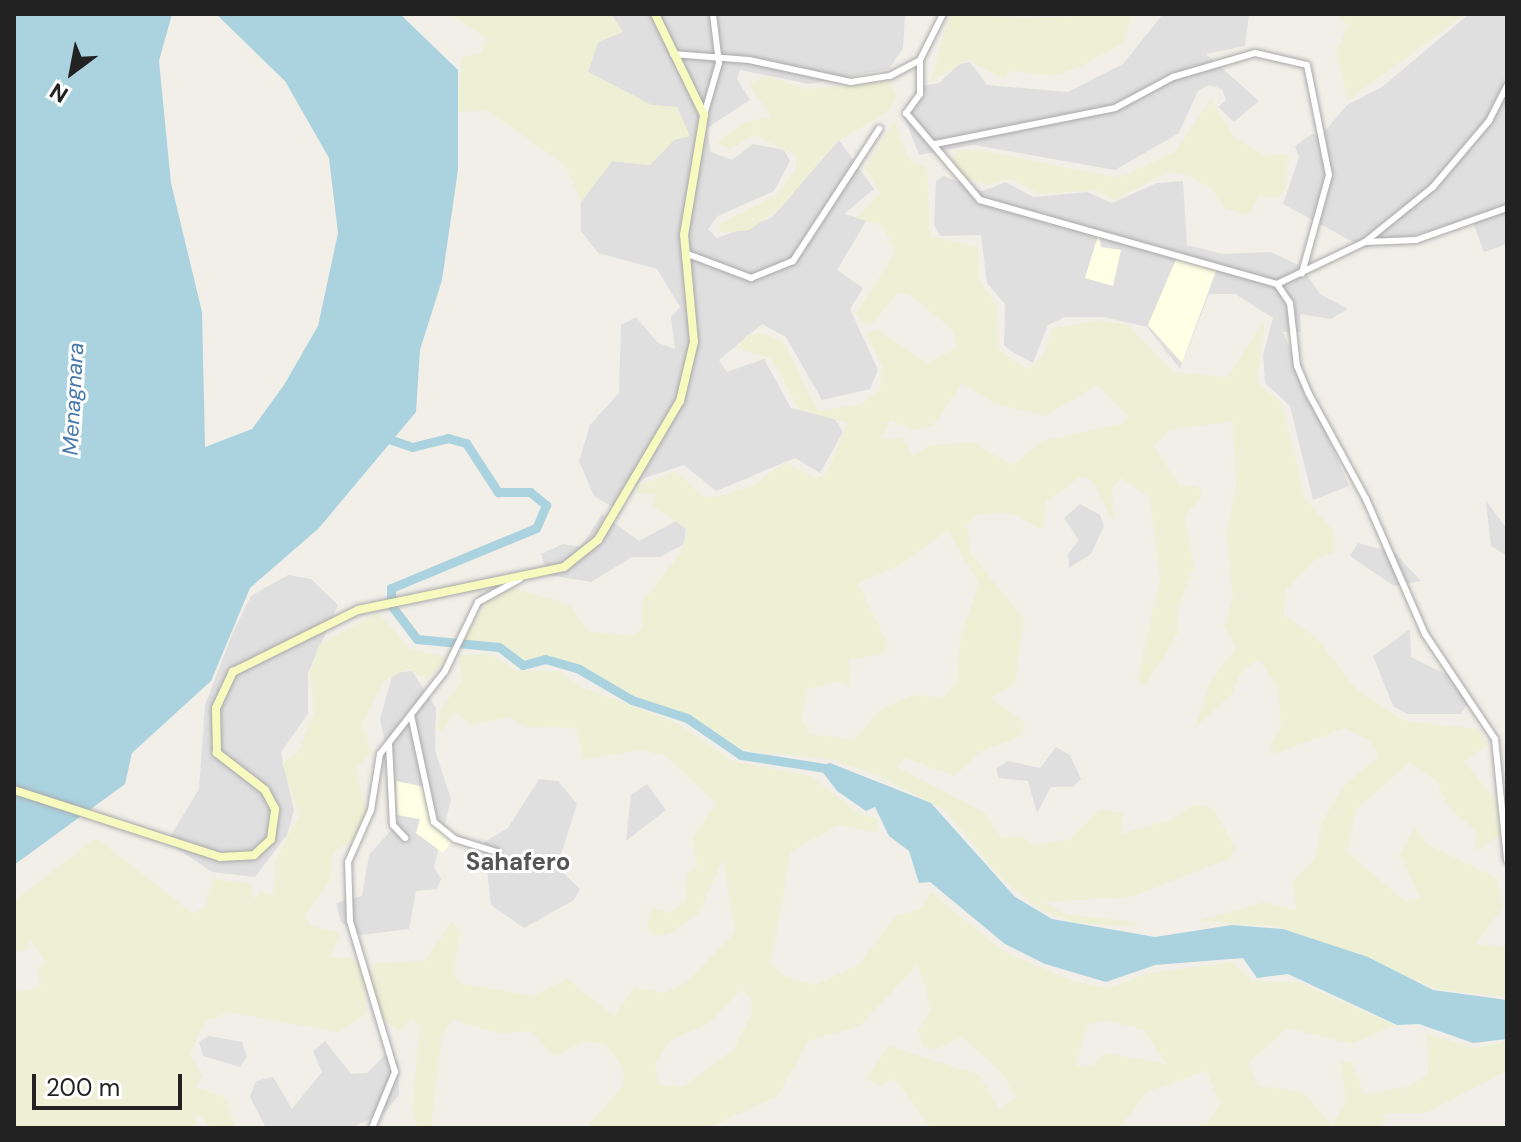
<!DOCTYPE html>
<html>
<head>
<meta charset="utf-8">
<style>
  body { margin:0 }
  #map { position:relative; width:1521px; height:1142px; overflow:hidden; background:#f2efe9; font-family:"DM Sans",sans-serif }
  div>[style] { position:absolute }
  .residential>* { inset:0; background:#e0dfdf }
  .education>* { inset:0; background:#ffffe5 }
  .farmland>* { inset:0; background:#eef0d5 }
  .water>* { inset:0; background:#aad3df }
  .river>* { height:9px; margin:-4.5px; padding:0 4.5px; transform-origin:4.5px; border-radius:4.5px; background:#aad3df }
  .roads { filter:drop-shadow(0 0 2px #a9a9a9) drop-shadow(0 0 2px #a9a9a9) }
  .street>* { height:6px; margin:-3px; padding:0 3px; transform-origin:3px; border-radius:3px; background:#fff }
  .secondary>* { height:8px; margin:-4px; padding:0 4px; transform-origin:4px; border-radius:4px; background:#f7fabf }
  span { translate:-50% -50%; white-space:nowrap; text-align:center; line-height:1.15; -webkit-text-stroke:6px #fff; paint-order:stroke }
  .water-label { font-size:22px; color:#4a7aab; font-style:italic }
  .quarter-label { font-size:24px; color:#555; font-weight:700 }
  .frame { position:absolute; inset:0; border:16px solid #222; pointer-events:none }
  .north { position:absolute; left:32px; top:32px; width:80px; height:80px; -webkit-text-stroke:6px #fff; paint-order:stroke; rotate:212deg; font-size:22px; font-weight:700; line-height:32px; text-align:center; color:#222 }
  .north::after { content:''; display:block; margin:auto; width:28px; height:36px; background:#222; clip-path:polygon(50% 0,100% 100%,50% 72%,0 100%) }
  .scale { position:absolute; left:32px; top:1074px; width:150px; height:36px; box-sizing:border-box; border:4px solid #222; border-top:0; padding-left:10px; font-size:24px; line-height:28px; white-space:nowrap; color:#222; -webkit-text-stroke:6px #fff; paint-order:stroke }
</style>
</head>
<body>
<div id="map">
  <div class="residential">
    <div style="clip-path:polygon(611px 14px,905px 14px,903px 48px,889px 69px,809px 84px,740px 70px,737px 79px,750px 100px,707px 128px,711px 152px,732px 160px,753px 144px,784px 150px,790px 161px,774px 191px,718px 216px,708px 229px,717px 238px,771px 218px,839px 140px,874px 189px,844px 214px,867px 220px,837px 270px,863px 288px,850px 309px,878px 370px,870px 389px,822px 400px,786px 337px,762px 324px,719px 360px,727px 372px,764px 359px,791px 408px,834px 418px,843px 432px,820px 473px,795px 458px,716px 491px,684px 465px,642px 479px,616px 509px,594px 496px,579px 461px,590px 425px,619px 393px,621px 325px,636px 317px,658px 343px,675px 349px,671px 317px,680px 307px,657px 269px,598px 253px,581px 231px,581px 202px,612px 161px,650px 165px,674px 140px,677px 107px,652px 106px,588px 72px,598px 42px,622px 32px)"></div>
    <div style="clip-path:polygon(1163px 14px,1249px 14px,1245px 46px,1206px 54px,1259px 101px,1234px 122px,1218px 107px,1226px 100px,1222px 89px,1209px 85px,1198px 91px,1179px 133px,1115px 170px,974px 145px,919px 155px,905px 119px,922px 86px,939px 83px,959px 64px,970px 62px,987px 85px,1068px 92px,1123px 64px)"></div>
    <div style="clip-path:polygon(1469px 14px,1507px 14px,1507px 244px,1484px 252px,1472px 220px,1364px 248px,1283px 204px,1299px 157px,1295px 146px,1312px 134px,1321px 136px,1347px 105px,1382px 87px)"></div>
    <div style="clip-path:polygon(944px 176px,982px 191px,1006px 182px,1033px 197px,1087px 192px,1112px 203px,1157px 183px,1183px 181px,1187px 245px,1223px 254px,1270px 252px,1301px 266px,1320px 294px,1348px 309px,1331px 319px,1300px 314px,1301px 332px,1283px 332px,1349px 486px,1313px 500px,1290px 406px,1265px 383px,1263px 355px,1273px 318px,1235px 294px,1209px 294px,1180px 369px,1147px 327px,1103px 317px,1065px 317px,1048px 325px,1033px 363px,1011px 351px,1004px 345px,1005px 304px,987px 283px,981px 235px,940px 236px,934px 224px,936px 181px)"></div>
    <div style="clip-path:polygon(1486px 501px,1507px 529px,1507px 556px,1491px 546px)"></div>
    <div style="clip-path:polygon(1080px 504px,1100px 515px,1104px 526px,1091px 554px,1069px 568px,1068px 554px,1079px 540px,1064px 518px)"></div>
    <div style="clip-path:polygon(602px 514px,639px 541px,676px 521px,686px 529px,684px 544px,660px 557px,632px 557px,591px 582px,548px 575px,541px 554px,563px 544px,581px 547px)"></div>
    <div style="clip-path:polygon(1358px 543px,1395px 553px,1421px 581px,1394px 586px,1350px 556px)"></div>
    <div style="clip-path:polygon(288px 575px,311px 579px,338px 605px,308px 673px,308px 714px,281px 752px,294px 811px,287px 835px,255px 877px,212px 872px,167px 842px,199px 789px,205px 705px,233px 632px,251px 596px)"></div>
    <div style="clip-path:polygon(1410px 629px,1411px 657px,1455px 679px,1469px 701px,1461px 714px,1407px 714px,1393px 706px,1373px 656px)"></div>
    <div style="clip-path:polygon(412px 671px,436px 708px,435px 750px,451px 799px,434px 867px,441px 879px,437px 889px,416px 891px,409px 929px,360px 935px,341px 922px,336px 903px,362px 896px,369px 855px,394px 827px,396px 792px,380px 719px,393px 673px)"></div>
    <div style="clip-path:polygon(1056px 747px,1070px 755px,1081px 779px,1073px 787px,1051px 787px,1037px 813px,1028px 781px,999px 778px,996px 769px,1008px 761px,1040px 768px)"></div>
    <div style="clip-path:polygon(539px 779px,558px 781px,577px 804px,557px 867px,580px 889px,574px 900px,524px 928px,491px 905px,484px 842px,508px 828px)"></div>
    <div style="clip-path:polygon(647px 784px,666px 810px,626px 841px,631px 795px)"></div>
    <div style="clip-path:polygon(209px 1036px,242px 1042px,247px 1057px,240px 1067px,203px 1056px,199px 1042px)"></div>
    <div style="clip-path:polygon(325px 1041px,351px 1074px,367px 1073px,385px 1055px,398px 1061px,399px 1095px,385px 1112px,351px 1128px,266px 1128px,250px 1097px,256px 1081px,273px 1077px,292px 1109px,322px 1072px,313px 1051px)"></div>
  </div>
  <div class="education">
    <div style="clip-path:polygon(1099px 232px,1101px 247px,1121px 250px,1113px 286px,1085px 278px)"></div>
    <div style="clip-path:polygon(1177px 257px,1216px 271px,1182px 363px,1148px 325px)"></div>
    <div style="clip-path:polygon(396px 781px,425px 787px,430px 823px,452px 841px,443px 853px,416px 833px,420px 819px,397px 815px)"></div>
  </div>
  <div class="farmland">
    <div style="clip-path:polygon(450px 14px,611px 14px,623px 32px,598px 42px,588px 72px,652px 105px,677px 107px,690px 136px,674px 140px,650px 165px,612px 161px,581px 202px,566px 167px,554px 157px,486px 110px,456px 112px,462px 58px,481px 53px,487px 39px)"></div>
    <div style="clip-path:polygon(950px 14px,1025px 18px,1133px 14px,1124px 42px,1078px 68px,1052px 76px,1011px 71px,1004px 79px,968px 60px,930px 82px)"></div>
    <div style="clip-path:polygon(1335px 14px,1466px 14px,1348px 100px,1336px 53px,1348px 25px)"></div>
    <div style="clip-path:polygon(767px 76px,806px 89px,889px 81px,896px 96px,889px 111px,835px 143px,781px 208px,749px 230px,719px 233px,719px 224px,777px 194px,796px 169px,796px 155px,754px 135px,730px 149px,717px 143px,743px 123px,771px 117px,749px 84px)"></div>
    <div style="clip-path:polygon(1211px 99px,1234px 137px,1263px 156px,1288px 154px,1286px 190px,1277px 198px,1259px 196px,1248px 215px,1224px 208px,1211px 188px,1188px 175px,1167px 172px,1115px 200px,1095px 190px,1041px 194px,1009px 179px,988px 185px,961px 176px,953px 159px,957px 150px,981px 150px,1118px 178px,1175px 152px)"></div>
    <div style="clip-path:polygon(evenodd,894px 121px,910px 161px,927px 167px,930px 236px,979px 247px,979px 280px,997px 306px,999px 351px,1028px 369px,1043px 356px,1052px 328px,1096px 321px,1127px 324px,1173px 372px,1228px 377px,1265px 319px,1257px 383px,1282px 403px,1305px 499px,1334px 531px,1335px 552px,1315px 560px,1285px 591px,1284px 615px,1317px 638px,1356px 689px,1405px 721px,1478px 729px,1488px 745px,1464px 761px,1503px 810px,1499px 837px,1475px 851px,1476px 831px,1449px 808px,1436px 780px,1409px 763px,1357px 809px,1347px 852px,1405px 901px,1420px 898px,1400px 854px,1415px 828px,1428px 845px,1497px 878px,1503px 907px,1476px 944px,1507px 947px,1507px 997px,1440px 990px,1276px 926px,1197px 921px,1264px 902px,1296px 910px,1292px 882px,1315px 859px,1322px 821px,1346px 784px,1379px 756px,1370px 741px,1345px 728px,1274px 754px,1270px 747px,1281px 726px,1278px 689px,1260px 660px,1242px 670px,1232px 694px,1195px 728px,1210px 683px,1236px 647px,1224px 626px,1233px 598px,1226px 535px,1236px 485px,1233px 421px,1170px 430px,1154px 446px,1179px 485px,1198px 486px,1202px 495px,1185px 517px,1194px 568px,1177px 609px,1179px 631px,1146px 685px,1137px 679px,1160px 579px,1150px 498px,1121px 478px,1112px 488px,1114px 524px,1093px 481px,1080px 477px,1046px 502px,1043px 530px,1012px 513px,977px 514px,967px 524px,971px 554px,1024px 619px,1015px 684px,991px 698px,1025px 723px,1020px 736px,980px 752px,955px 776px,905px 758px,897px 767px,984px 812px,1001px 837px,1021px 836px,1033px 845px,1069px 840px,1100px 809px,1123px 813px,1121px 834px,1170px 820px,1196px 804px,1214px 809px,1235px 848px,1231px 858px,1131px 897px,1046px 902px,1064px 914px,1137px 922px,1134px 927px,1077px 923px,1040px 910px,999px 876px,945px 810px,882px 778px,834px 760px,734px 749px,689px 717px,628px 696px,583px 665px,520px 663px,497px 642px,462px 640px,489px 599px,511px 587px,570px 605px,588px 631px,633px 636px,642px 628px,642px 602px,679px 555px,688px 530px,653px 506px,656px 494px,637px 494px,639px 485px,676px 471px,702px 496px,716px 497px,752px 486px,785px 462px,817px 478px,828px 471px,847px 423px,798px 409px,772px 359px,737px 348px,747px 335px,763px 333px,784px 343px,818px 411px,861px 404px,880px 390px,882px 366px,866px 333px,878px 329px,927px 364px,957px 347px,953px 330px,911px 296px,898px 292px,873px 323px,864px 325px,856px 313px,895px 253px,883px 226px,856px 218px,880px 193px,865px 168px,894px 121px,962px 383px,993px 403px,1046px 416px,1097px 385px,1128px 415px,1125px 423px,1042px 441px,1013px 465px,972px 442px,929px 445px,912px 456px,902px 438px,882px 439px,890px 420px,916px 430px,933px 426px,962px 383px,894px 121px,948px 530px,979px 585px,961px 635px,956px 684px,942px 698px,913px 695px,880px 710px,854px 740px,810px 734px,802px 718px,807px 689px,837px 682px,851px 688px,849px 660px,884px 653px,887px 642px,858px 583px,900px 565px,948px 530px)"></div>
    <div style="clip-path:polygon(378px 612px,409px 648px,447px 658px,427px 679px,407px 669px,383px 681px,362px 725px,372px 752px,356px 768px,367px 812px,355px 839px,333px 852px,331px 879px,306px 914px,310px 925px,340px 933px,330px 957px,349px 957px,362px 968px,367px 1013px,339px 1032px,228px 1012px,205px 1022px,190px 1054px,202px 1076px,196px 1087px,225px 1098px,236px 1128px,211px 1128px,197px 1113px,195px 1128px,14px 1128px,14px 977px,17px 992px,41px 986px,37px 972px,45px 962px,30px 939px,27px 951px,14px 951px,14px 901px,96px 838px,193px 913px,205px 907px,213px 879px,250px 883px,254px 899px,260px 891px,274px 895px,275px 861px,299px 815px,282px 763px,298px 752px,314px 712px,310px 673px,319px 645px)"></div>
    <div style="clip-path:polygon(evenodd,489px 654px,518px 671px,559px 671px,581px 687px,677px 723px,733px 761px,811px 776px,858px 813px,877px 819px,877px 832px,837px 825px,791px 852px,771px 964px,784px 976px,815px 985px,858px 965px,896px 916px,922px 907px,931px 892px,1003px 951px,1073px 981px,1108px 988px,1149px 973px,1233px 962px,1252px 981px,1298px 982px,1395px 1025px,1351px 1044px,1287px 1028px,1249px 1063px,1258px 1086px,1303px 1092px,1332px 1126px,1346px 1100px,1340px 1062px,1352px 1062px,1364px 1094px,1406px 1087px,1428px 1075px,1427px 1034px,1476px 1048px,1507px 1041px,1507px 1071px,1426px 1113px,1385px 1113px,1382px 1128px,1189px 1128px,1208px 1122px,1220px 1103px,1206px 1071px,1147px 1092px,1119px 1128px,931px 1128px,895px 1079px,877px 1086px,866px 1078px,889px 1046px,980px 1075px,999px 1110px,1016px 1097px,1000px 1071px,962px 1037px,934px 1050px,922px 1045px,918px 1030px,931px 1008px,918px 964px,860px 1026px,808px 1041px,778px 1096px,710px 1127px,586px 1128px,623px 1086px,623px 1068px,606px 1045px,584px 1041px,555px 1056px,530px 1031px,500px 1034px,453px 1020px,442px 1036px,431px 1128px,418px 1128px,412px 1109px,420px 1027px,412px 1019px,399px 1032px,379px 1014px,370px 979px,375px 963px,425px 961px,452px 921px,460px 933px,454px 972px,460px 983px,533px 996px,567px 979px,614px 1016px,635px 987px,664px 993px,688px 981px,735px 932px,723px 859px,699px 913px,668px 935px,653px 936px,647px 925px,652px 908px,670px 913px,685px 901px,687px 874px,697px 866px,692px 838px,716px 803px,667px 757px,642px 750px,583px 760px,577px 728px,526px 727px,509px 717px,471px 725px,454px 712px,444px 730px,437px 729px,441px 709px,461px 682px,459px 655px,489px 654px,741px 990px,751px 998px,751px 1014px,734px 1049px,683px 1087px,659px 1085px,655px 1064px,669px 1041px,709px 1023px,741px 990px,489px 654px,1109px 1021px,1143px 1030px,1167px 1064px,1105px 1053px,1093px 1065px,1076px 1066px,1088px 1023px,1109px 1021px)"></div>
  </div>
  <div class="water">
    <div style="clip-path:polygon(14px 14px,172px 14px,159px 61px,171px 183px,202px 312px,205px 447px,252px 429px,284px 385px,318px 326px,338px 233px,329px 158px,285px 81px,216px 14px,400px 14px,458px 70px,458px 170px,442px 280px,420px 350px,416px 412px,319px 528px,250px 588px,211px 681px,132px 753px,125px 784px,14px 865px)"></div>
    <div style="clip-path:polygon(830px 763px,931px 803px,1015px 897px,1052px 919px,1155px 937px,1232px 925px,1283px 929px,1368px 957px,1433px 990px,1507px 1000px,1507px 1039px,1473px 1043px,1419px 1024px,1397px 1025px,1288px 974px,1257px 978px,1243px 958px,1155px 965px,1106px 982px,1045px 964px,1005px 944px,930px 882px,919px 883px,909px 851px,889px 836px,875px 807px,866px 811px,837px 791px,818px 766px)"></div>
  </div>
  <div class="river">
    <div style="left:383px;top:437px;width:31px;rotate:19deg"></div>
    <div style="left:412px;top:447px;width:37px;rotate:-14deg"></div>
    <div style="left:448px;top:438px;width:19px;rotate:16deg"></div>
    <div style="left:466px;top:443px;width:59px;rotate:56.9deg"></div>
    <div style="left:498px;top:492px;width:32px"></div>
    <div style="left:530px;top:492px;width:21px;rotate:39deg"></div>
    <div style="left:546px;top:505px;width:25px;rotate:113deg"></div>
    <div style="left:536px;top:528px;width:157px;rotate:157.5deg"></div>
    <div style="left:391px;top:588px;width:17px;rotate:90deg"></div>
    <div style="left:391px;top:605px;width:43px;rotate:52.6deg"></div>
    <div style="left:417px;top:639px;width:82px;rotate:5.6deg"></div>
    <div style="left:499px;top:647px;width:30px;rotate:37deg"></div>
    <div style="left:523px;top:665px;width:23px;rotate:-15deg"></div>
    <div style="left:545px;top:659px;width:35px;rotate:16deg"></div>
    <div style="left:579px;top:669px;width:61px;rotate:30.3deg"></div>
    <div style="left:632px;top:700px;width:58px;rotate:18.1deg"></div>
    <div style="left:687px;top:718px;width:65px;rotate:34.4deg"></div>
    <div style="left:741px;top:755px;width:91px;rotate:8.8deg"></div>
  </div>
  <div class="roads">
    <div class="street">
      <div style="left:943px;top:14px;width:51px;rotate:116.6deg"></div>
      <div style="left:920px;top:60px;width:34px;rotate:90deg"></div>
      <div style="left:920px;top:94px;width:24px;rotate:126deg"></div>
      <div style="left:906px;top:113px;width:114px;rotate:49.6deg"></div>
      <div style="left:980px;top:200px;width:309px;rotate:15.8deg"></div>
      <div style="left:1277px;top:284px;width:98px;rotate:-25.5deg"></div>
      <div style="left:1365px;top:242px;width:51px;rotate:-2.2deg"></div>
      <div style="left:1416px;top:240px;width:96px;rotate:-19.4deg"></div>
      <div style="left:673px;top:54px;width:76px;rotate:4.5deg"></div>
      <div style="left:749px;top:60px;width:104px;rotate:12.2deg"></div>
      <div style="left:851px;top:82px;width:39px;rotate:-9deg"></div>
      <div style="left:890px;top:76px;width:34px;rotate:-28deg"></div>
      <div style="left:704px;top:115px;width:54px;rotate:-73.9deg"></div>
      <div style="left:719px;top:63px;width:49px;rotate:-97deg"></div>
      <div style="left:935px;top:144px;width:184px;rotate:-11.3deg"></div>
      <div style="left:1115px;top:108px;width:66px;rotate:-28.1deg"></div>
      <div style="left:1173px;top:77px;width:85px;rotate:-16.3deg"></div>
      <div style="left:1255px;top:53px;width:53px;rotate:13deg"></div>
      <div style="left:1307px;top:65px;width:112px;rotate:78.7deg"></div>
      <div style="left:1329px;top:175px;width:102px;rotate:105.4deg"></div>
      <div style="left:1365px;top:242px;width:87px;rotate:-39deg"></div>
      <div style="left:1433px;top:187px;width:87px;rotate:-49.7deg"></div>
      <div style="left:1489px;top:121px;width:39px;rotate:-63deg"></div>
      <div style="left:685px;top:253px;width:71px;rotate:20.7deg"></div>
      <div style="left:751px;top:278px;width:45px;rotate:-22deg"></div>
      <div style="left:793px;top:261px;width:158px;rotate:-56.9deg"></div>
      <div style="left:1277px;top:284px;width:23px;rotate:56deg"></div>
      <div style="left:1290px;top:303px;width:63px;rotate:83.7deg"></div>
      <div style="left:1297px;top:366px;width:30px;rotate:67deg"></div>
      <div style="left:1309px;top:394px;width:119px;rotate:61.5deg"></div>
      <div style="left:1366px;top:499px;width:147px;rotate:66.4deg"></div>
      <div style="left:1425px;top:634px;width:126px;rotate:56.3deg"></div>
      <div style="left:1495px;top:739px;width:122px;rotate:84.3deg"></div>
      <div style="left:411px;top:715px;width:109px;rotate:77.9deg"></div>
      <div style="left:434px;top:822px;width:27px;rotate:39deg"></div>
      <div style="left:455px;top:839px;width:44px;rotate:17.2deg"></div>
      <div style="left:389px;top:744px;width:81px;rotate:87.2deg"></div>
      <div style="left:393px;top:825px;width:18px;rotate:47deg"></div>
      <div style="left:372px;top:1128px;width:61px;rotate:-67.7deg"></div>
      <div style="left:395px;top:1072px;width:158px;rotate:-106.6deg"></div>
      <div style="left:350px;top:921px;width:59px;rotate:-91.9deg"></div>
      <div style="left:348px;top:862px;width:57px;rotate:-66.1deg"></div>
      <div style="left:371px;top:810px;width:57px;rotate:-80.9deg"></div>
      <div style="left:380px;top:754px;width:105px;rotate:-51.9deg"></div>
      <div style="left:445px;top:671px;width:76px;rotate:-64.4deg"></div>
      <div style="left:478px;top:602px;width:48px;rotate:-28.7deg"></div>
    </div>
    <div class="secondary">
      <div style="left:14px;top:790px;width:217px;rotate:18deg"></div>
      <div style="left:220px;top:857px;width:34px;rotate:-3deg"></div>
      <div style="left:254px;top:855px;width:23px;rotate:-43deg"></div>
      <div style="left:271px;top:839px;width:30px;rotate:-82deg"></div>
      <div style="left:275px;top:809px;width:21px;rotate:-118deg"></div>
      <div style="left:265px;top:790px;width:61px;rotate:-142.4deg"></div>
      <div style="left:217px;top:753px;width:45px;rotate:-91.3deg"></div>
      <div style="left:216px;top:708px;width:40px;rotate:-65deg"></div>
      <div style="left:233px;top:672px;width:140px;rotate:-26.4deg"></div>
      <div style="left:358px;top:610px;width:210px;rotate:-11.8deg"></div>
      <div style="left:564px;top:567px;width:43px;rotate:-38.5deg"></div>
      <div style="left:598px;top:540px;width:161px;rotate:-59.5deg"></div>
      <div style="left:680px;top:401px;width:61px;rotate:-76.7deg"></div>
      <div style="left:694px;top:342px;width:107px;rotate:-95.3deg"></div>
      <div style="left:684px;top:235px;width:122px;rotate:-80.5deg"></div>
      <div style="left:704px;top:115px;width:112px;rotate:-115.9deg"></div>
    </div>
  </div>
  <div class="water-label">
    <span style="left:73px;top:399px;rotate:-87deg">Menagnara</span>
  </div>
  <div class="quarter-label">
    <span style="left:518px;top:862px">Sahafero</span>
  </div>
  <div class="frame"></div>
  <div class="north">N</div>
  <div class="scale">200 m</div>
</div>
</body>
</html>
